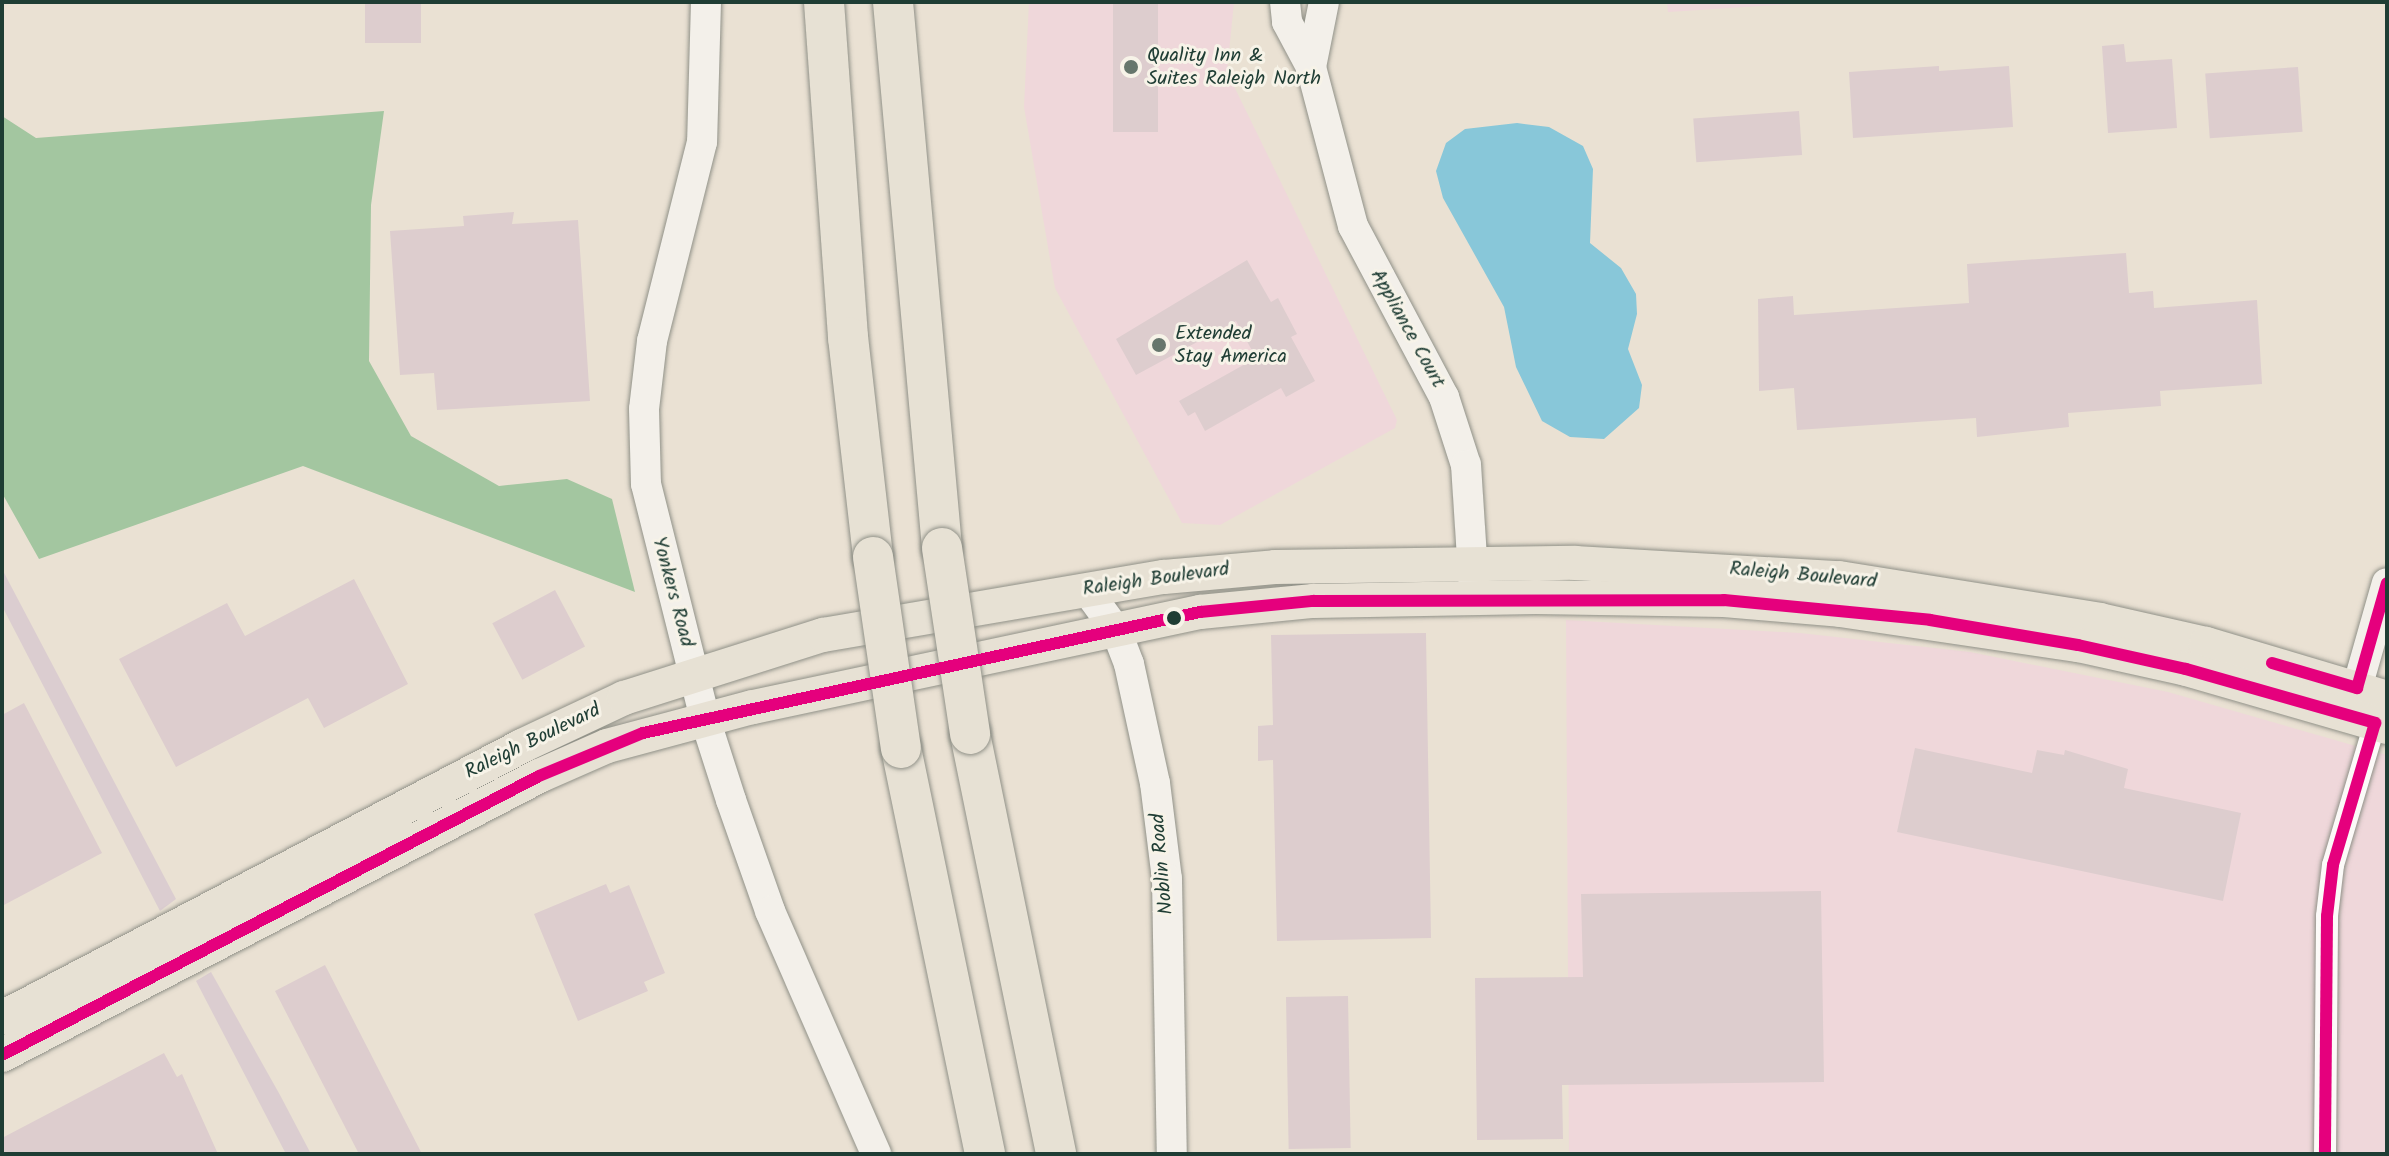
<!DOCTYPE html>
<html>
<head>
<meta charset="utf-8">
<style>
  body { margin:0 }
  #map { position:relative; width:2389px; height:1156px; overflow:hidden; background:#eae1d3; font-family:Kalam,sans-serif }
  div>[style] { position:absolute }
  .built>* { inset:0; background:#efd7da }
  .industrial>* { inset:0; background:#dbcdd0 }
  .forest>* { inset:0; background:#a3c6a0 }
  .water>* { inset:0; background:#88c7d9 }
  .building>* { inset:0; background:#ddcdce; transform-origin:0 0 }
  .roads { filter:drop-shadow(0 0 2px #909188) drop-shadow(0 0 2px #909188) }
  .street>* { height:22px; margin:-11px; padding:0 11px; transform-origin:11px; border-radius:11px; background:#fcfaf8 }
  .secondary>* { height:30px; margin:-15px; padding:0 15px; transform-origin:15px; border-radius:15px; background:#f3f0ea }
  .primary>* { height:34px; margin:-17px; padding:0 17px; transform-origin:17px; border-radius:17px; background:#e7e1d4 }
  .highway>* { height:40px; margin:-20px; padding:0 20px; transform-origin:20px; border-radius:20px; background:#e7e1d4 }
  .bridges { filter:drop-shadow(0 0 2px #909188) drop-shadow(0 0 2px #909188) }
  .highway-bridge>* { height:40px; margin:-20px; padding:0 20px; transform-origin:20px; border-radius:20px; background:#e7e1d4 }
  .bus-1>* { height:12px; margin:-6px; padding:0 6px; transform-origin:6px; border-radius:6px; background:#e5007d }
  .dots>* { width:22px; height:22px; translate:-50% -50%; box-sizing:border-box; border:4px solid #f7f3e8; border-radius:50% }
  span { translate:-50% -50%; white-space:nowrap; text-align:center; line-height:1.15; -webkit-text-stroke:6px #f7f3e8; paint-order:stroke }
  .poi-label { font-size:20px; color:#1f3d34 }
  .left { translate:0 -50%; text-align:left }
  .street-label { font-size:20px; color:#1f3d34 }
  .frame { position:absolute; inset:0; border:4px solid #1f3d34; pointer-events:none }
</style>
</head>
<body>
<div id="map">
  <div class="built">
    <div style="clip-path:polygon(1029px 2px,1234px 2px,1227px 72px,1397px 420px,1395px 428px,1220px 525px,1182px 523px,1055px 288px,1024px 107px)"></div>
    <div style="clip-path:polygon(1667px 2px,1825px 2px,1668px 12px)"></div>
    <div style="clip-path:polygon(1566px 620px,1800px 633px,1970px 652px,2168px 692px,2387px 755px,2387px 1154px,1569px 1154px)"></div>
  </div>
  <div class="industrial">
    <div style="clip-path:polygon(2px 569px,176px 899px,160px 911px,2px 606px)"></div>
    <div style="clip-path:polygon(211px 972px,280px 1095px,311px 1154px,286px 1154px,196px 981px)"></div>
  </div>
  <div class="forest">
    <div style="clip-path:polygon(384px 111px,371px 205px,369px 361px,411px 436px,499px 486px,567px 479px,612px 499px,635px 592px,303px 466px,39px 559px,2px 493px,2px 116px,36px 138px)"></div>
  </div>
  <div class="water">
    <div style="clip-path:polygon(1517px 123px,1549px 127px,1583px 146px,1593px 169px,1590px 243px,1621px 268px,1636px 294px,1637px 314px,1628px 349px,1642px 385px,1639px 408px,1604px 439px,1570px 437px,1542px 421px,1516px 367px,1504px 307px,1443px 198px,1436px 171px,1446px 143px,1465px 129px)"></div>
  </div>
  <div class="building">
    <div style="left:365px;top:2px;width:56px;height:41px"></div>
    <div style="left:1113px;top:2px;width:45px;height:130px"></div>
    <div style="clip-path:polygon(2124px 44px,2126px 62px,2172px 59px,2177px 128px,2108px 133px,2102px 46px)"></div>
    <div style="clip-path:polygon(1939px 66px,1939px 71px,2009px 66px,2013px 127px,1853px 138px,1849px 72px)"></div>
    <div style="left:2298px;top:67px;width:65px;height:93px;rotate:86deg"></div>
    <div style="left:1799px;top:111px;width:44px;height:106px;rotate:86deg"></div>
    <div style="clip-path:polygon(514px 212px,512px 224px,578px 220px,590px 401px,437px 410px,434px 373px,400px 375px,390px 231px,464px 226px,463px 216px)"></div>
    <div style="clip-path:polygon(2126px 253px,2129px 293px,2153px 291px,2154px 308px,2257px 300px,2262px 384px,2160px 391px,2161px 406px,2068px 413px,2069px 427px,1977px 437px,1976px 418px,1797px 430px,1794px 388px,1759px 391px,1758px 299px,1793px 296px,1794px 315px,1969px 303px,1967px 264px)"></div>
    <div style="clip-path:polygon(1247px 260px,1271px 302px,1278px 298px,1297px 334px,1291px 337px,1315px 381px,1286px 397px,1281px 388px,1205px 431px,1195px 412px,1188px 416px,1179px 401px,1256px 358px,1236px 321px,1136px 375px,1116px 339px)"></div>
    <div style="clip-path:polygon(354px 579px,408px 684px,324px 728px,308px 698px,176px 767px,119px 659px,227px 603px,245px 636px)"></div>
    <div style="left:555px;top:590px;width:64px;height:71px;rotate:62deg"></div>
    <div style="clip-path:polygon(1426px 633px,1431px 938px,1277px 941px,1273px 760px,1258px 761px,1258px 726px,1273px 725px,1271px 635px)"></div>
    <div style="clip-path:polygon(24px 703px,102px 853px,2px 906px,2px 715px)"></div>
    <div style="clip-path:polygon(1915px 748px,2032px 773px,2037px 750px,2064px 755px,2065px 750px,2128px 769px,2124px 788px,2241px 813px,2223px 901px,1897px 832px)"></div>
    <div style="clip-path:polygon(606px 884px,610px 893px,629px 885px,665px 973px,644px 982px,648px 991px,578px 1021px,534px 914px)"></div>
    <div style="clip-path:polygon(1821px 891px,1824px 1082px,1562px 1085px,1563px 1139px,1477px 1140px,1475px 978px,1583px 977px,1581px 894px)"></div>
    <div style="clip-path:polygon(325px 965px,422px 1154px,359px 1154px,275px 991px)"></div>
    <div style="left:1348px;top:996px;width:152px;height:62px;rotate:89deg"></div>
    <div style="clip-path:polygon(164px 1053px,177px 1077px,182px 1074px,218px 1154px,2px 1154px,2px 1138px)"></div>
  </div>
  <div class="roads">
    <div class="street">
      <div style="left:2325px;top:1154px;width:238px;rotate:-89.5deg"></div>
      <div style="left:2327px;top:916px;width:51px;rotate:-83.3deg"></div>
      <div style="left:2333px;top:865px;width:148px;rotate:-73.5deg"></div>
    </div>
    <div class="secondary">
      <div style="left:706px;top:2px;width:140px;rotate:91.6deg"></div>
      <div style="left:702px;top:142px;width:205px;rotate:104.1deg"></div>
      <div style="left:652px;top:341px;width:68px;rotate:96.7deg"></div>
      <div style="left:644px;top:409px;width:75px;rotate:88.5deg"></div>
      <div style="left:646px;top:484px;width:242px;rotate:75.9deg"></div>
      <div style="left:705px;top:719px;width:85px;rotate:72.2deg"></div>
      <div style="left:731px;top:800px;width:118px;rotate:70.6deg"></div>
      <div style="left:770px;top:911px;width:265px;rotate:66.4deg"></div>
      <div style="left:1285px;top:2px;width:20px;rotate:84deg"></div>
      <div style="left:1287px;top:22px;width:51px;rotate:61.9deg"></div>
      <div style="left:1311px;top:67px;width:164px;rotate:75.2deg"></div>
      <div style="left:1353px;top:226px;width:194px;rotate:62deg"></div>
      <div style="left:1444px;top:397px;width:71px;rotate:72.1deg"></div>
      <div style="left:1466px;top:465px;width:123px;rotate:86.3deg"></div>
      <div style="left:1311px;top:67px;width:66px;rotate:-78.7deg"></div>
      <div style="left:1086px;top:589px;width:51px;rotate:53.8deg"></div>
      <div style="left:1116px;top:630px;width:36px;rotate:69deg"></div>
      <div style="left:1129px;top:664px;width:122px;rotate:77.7deg"></div>
      <div style="left:1155px;top:783px;width:97px;rotate:82.9deg"></div>
      <div style="left:1167px;top:879px;width:275px;rotate:89deg"></div>
      <div style="left:2368px;top:710px;width:25px;rotate:-117deg"></div>
      <div style="left:2357px;top:688px;width:109px;rotate:-74.1deg"></div>
    </div>
    <div class="primary">
      <div style="left:2px;top:1018px;width:587px;rotate:-27.61deg"></div>
      <div style="left:522px;top:746px;width:113px;rotate:-25.2deg"></div>
      <div style="left:624px;top:698px;width:209px;rotate:-17.6deg"></div>
      <div style="left:823px;top:635px;width:346px;rotate:-9.7deg"></div>
      <div style="left:1164px;top:577px;width:111px;rotate:-5.1deg"></div>
      <div style="left:1275px;top:567px;width:300px;rotate:-0.8deg"></div>
      <div style="left:1575px;top:563px;width:264px;rotate:3.3deg"></div>
      <div style="left:1839px;top:578px;width:264px;rotate:9.1deg"></div>
      <div style="left:2100px;top:620px;width:109px;rotate:12.8deg"></div>
      <div style="left:2206px;top:644px;width:189px;rotate:16.6deg"></div>
      <div style="left:2px;top:1055px;width:605px;rotate:-27.45deg"></div>
      <div style="left:539px;top:776px;width:74px;rotate:-23.8deg"></div>
      <div style="left:607px;top:746px;width:151px;rotate:-15deg"></div>
      <div style="left:753px;top:707px;width:457px;rotate:-12deg"></div>
      <div style="left:1200px;top:612px;width:114px;rotate:-5.6deg"></div>
      <div style="left:1313px;top:601px;width:223px;rotate:-1deg"></div>
      <div style="left:1536px;top:597px;width:188px;rotate:0.9deg"></div>
      <div style="left:1724px;top:600px;width:116px;rotate:4.9deg"></div>
      <div style="left:1840px;top:610px;width:241px;rotate:8.4deg"></div>
      <div style="left:2078px;top:645px;width:111px;rotate:12.5deg"></div>
      <div style="left:2186px;top:669px;width:209px;rotate:16.1deg"></div>
    </div>
    <div class="highway">
      <div style="left:824px;top:2px;width:336px;rotate:85.9deg"></div>
      <div style="left:848px;top:337px;width:221px;rotate:83.5deg"></div>
      <div style="left:893px;top:2px;width:548px;rotate:84.87deg"></div>
      <div style="left:970px;top:734px;width:429px;rotate:78.4deg"></div>
      <div style="left:901px;top:748px;width:415px;rotate:78.3deg"></div>
    </div>
  </div>
  <div class="bridges">
    <div class="highway-bridge">
      <div style="left:942px;top:548px;width:188px;rotate:81.4deg"></div>
      <div style="left:873px;top:557px;width:193px;rotate:81.7deg"></div>
    </div>
  </div>
  <div class="bus-1">
    <div style="left:2272px;top:663px;width:89px;rotate:16.4deg"></div>
    <div style="left:2357px;top:688px;width:109px;rotate:-74.1deg"></div>
    <div style="left:2px;top:1055px;width:605px;rotate:-27.45deg"></div>
    <div style="left:539px;top:776px;width:113px;rotate:-22.5deg"></div>
    <div style="left:643px;top:733px;width:570px;rotate:-12.26deg"></div>
    <div style="left:1200px;top:612px;width:114px;rotate:-5.6deg"></div>
    <div style="left:1313px;top:601px;width:411px;rotate:-0.1deg"></div>
    <div style="left:1724px;top:600px;width:207px;rotate:5.5deg"></div>
    <div style="left:1930px;top:620px;width:150px;rotate:9.6deg"></div>
    <div style="left:2078px;top:645px;width:111px;rotate:12.5deg"></div>
    <div style="left:2186px;top:669px;width:197px;rotate:15.9deg"></div>
    <div style="left:2375px;top:723px;width:148px;rotate:106.5deg"></div>
    <div style="left:2333px;top:865px;width:51px;rotate:96.7deg"></div>
    <div style="left:2327px;top:916px;width:238px;rotate:90.5deg"></div>
  </div>
  <div class="dots">
    <div style="left:1131px;top:67px;background:#66766c"></div>
    <div style="left:1159px;top:345px;background:#66766c"></div>
    <div style="left:1174px;top:618px;background:#1f3d34"></div>
  </div>
  <div class="poi-label">
    <span class="left" style="left:1147px;top:68px">Quality Inn &amp;<br>Suites Raleigh North</span>
    <span class="left" style="left:1175px;top:346px">Extended<br>Stay America</span>
  </div>
  <div class="street-label">
    <span style="left:1407px;top:329px;rotate:61deg">Appliance Court</span>
    <span style="left:1803px;top:576px;rotate:5deg">Raleigh Boulevard</span>
    <span style="left:1156px;top:580px;rotate:-8deg">Raleigh Boulevard</span>
    <span style="left:672px;top:592px;rotate:75deg">Yonkers Road</span>
    <span style="left:533px;top:742px;rotate:-26deg">Raleigh Boulevard</span>
    <span style="left:1163px;top:864px;rotate:-95deg">Noblin Road</span>
  </div>
  <div class="frame"></div>
</div>
</body>
</html>
